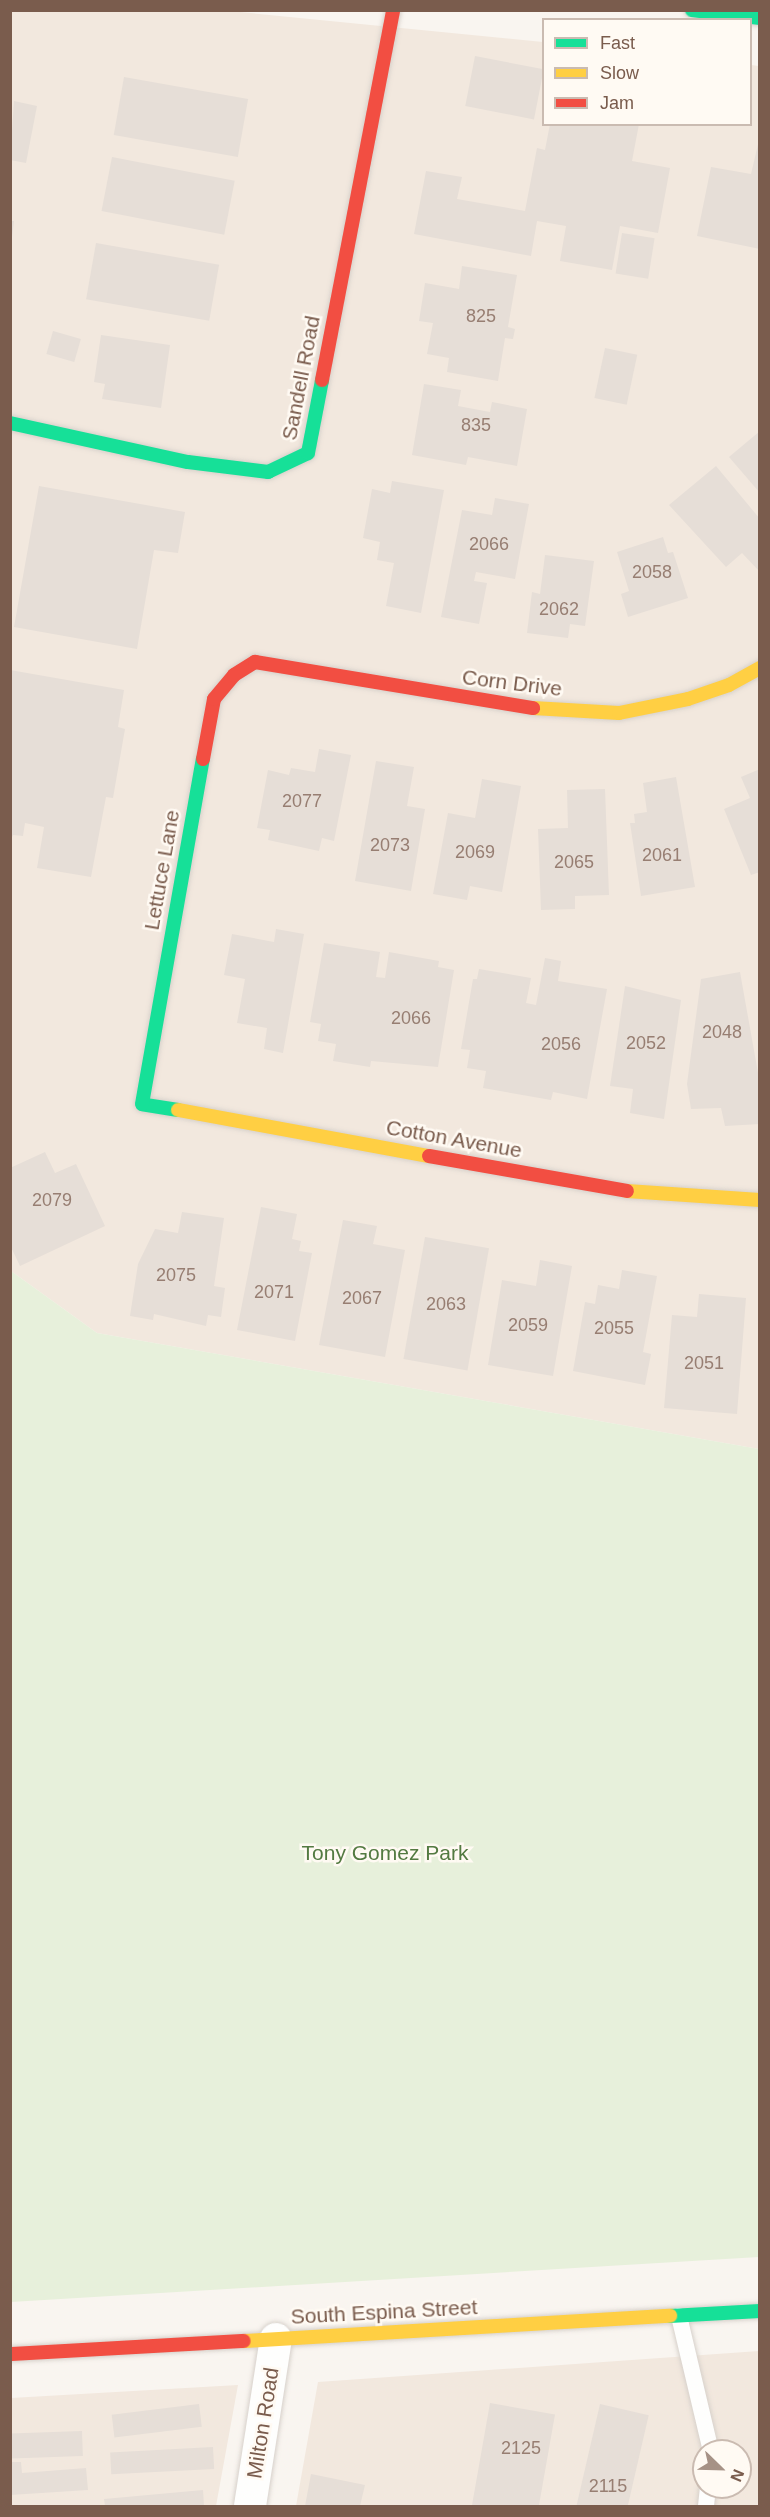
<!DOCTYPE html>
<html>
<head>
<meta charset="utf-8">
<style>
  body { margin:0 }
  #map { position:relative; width:770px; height:2517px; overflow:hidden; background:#f9f5f0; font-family:Arial,sans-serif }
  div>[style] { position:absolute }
  .residential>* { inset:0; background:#f2e8de }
  .green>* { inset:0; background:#e7f0db }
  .building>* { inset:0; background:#e6ded7; transform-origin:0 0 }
  .roads { filter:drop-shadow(0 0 2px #d7d1cb) drop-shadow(0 0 2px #d7d1cb) }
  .lane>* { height:16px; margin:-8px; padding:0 8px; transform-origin:8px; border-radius:8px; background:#fefefd }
  .street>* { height:32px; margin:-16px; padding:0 16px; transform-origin:16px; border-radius:16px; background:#fefefd }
  .fast>* { height:14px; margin:-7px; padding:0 7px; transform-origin:7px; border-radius:7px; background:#16e098 }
  .slow>* { height:14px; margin:-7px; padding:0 7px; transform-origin:7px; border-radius:7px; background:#ffcf43 }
  .jam>* { height:14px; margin:-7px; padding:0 7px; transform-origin:7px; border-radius:7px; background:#f24e42 }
  span { translate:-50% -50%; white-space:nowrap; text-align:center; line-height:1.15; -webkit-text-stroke:5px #fffaf3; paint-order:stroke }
  .number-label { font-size:18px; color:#977e72 }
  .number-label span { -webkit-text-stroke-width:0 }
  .street-label { font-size:21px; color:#7a5c4d }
  .park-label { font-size:21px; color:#537a41 }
  .frame { position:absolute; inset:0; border:12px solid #7a5c4d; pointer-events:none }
  .legend { position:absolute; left:542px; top:18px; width:210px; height:108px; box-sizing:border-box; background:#fffaf3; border:2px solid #cabbb1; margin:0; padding:8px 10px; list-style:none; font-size:18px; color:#7a5c4d }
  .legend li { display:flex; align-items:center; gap:12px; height:30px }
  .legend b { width:30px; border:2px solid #cabbb1 }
  .north { position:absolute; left:692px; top:2439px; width:60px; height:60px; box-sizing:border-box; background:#fffaf3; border:2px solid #cabbb1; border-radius:50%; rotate:113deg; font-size:16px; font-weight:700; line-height:24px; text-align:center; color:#7a5c4d }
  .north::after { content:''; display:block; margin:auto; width:21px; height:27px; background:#a69286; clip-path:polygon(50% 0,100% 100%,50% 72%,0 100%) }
</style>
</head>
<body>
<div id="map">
  <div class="residential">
    <div style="clip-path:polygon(11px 11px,230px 11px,543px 42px,544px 124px,750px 124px,751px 65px,759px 66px,759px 1449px,97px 1333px,11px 1271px)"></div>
    <div style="clip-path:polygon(evenodd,759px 2351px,759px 2506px,296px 2506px,318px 2382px,759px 2351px,704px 2451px,740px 2451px,740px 2487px,704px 2487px,704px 2451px)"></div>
    <div style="clip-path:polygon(238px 2385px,216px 2506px,11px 2506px,11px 2398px)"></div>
  </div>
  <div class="green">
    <div style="clip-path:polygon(11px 1271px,97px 1333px,759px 1449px,759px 2257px,11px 2302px)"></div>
  </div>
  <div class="building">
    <div style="left:475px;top:56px;width:70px;height:51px;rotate:11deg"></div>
    <div style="left:124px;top:77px;width:126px;height:59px;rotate:10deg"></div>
    <div style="clip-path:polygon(14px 101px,37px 106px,26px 163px,10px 160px)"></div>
    <div style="clip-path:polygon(550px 124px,639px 124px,632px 161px,670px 168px,658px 233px,620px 226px,612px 270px,560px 261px,566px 226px,537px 221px,531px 256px,414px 234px,426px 171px,462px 177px,457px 199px,525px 211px,537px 148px,545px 150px)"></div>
    <div style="clip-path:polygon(760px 136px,760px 249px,697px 236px,711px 167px,751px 174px)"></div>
    <div style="left:112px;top:157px;width:125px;height:55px;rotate:11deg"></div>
    <div style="clip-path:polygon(10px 221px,14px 221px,12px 237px,10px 237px)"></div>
    <div style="left:622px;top:233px;width:33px;height:41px;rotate:9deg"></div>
    <div style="left:96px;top:243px;width:125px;height:57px;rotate:10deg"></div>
    <div style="clip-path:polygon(462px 266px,517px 275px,508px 327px,515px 329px,513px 339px,505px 338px,498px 381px,447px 372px,449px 358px,427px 354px,433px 323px,419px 321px,425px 283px,459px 289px)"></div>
    <div style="left:53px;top:331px;width:29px;height:24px;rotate:16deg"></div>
    <div style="clip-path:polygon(101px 335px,170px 345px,161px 408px,102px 399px,105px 384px,94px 382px)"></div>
    <div style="left:605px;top:348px;width:33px;height:51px;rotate:12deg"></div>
    <div style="clip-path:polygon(424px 384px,461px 390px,458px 406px,490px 412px,492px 402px,527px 409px,517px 466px,468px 457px,466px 465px,412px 455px)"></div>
    <div style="clip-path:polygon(760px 431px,760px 493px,729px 457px)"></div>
    <div style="clip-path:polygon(716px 466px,760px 519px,760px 572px,742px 553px,726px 567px,669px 505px)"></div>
    <div style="clip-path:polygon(392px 481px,444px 490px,421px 613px,386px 606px,394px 563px,377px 560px,380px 542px,363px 538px,372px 489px,390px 493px)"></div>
    <div style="clip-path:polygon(39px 486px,185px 512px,178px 553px,154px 550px,137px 649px,14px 627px)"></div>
    <div style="clip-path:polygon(495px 498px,529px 504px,515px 579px,476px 572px,474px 581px,487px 583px,479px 624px,441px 617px,462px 510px,492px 515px)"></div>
    <div style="clip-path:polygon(663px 537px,668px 553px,673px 552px,688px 598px,628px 617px,621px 594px,629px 591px,617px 552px)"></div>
    <div style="clip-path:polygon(545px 555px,594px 561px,585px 626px,570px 624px,568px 638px,527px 633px,532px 592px,540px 594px)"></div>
    <div style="clip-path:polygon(10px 670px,124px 690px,118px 727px,125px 729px,113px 798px,106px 797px,91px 877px,37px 868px,44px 827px,25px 823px,23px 836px,13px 835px,10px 841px)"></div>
    <div style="clip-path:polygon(319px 749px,351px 755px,334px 841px,322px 838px,319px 851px,268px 840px,270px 830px,257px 828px,268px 770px,289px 775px,291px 768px,315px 772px)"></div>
    <div style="clip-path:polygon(376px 761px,414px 767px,407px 806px,425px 809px,411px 891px,355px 881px)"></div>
    <div style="clip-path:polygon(760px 769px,760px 872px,751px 875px,724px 809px,750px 798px,741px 777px)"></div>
    <div style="clip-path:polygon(676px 777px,695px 887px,641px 896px,630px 823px,635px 823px,634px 814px,647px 812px,643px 783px)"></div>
    <div style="clip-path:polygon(482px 779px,521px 786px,502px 892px,470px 886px,467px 900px,433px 894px,448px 813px,475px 818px)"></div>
    <div style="clip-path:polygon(605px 789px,609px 895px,575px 896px,575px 909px,541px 910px,538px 829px,568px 828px,567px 790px)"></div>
    <div style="clip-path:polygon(276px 929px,304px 934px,283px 1053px,264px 1049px,267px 1028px,237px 1023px,245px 979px,224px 975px,232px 934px,274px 942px)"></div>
    <div style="clip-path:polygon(324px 943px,380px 952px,376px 977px,385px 978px,389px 952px,439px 961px,438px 967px,454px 970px,438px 1067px,371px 1061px,370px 1067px,333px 1061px,336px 1044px,318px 1041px,321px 1024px,310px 1022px)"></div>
    <div style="clip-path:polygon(545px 958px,561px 961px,558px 981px,607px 989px,587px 1099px,553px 1092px,551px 1100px,483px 1088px,486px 1071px,467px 1068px,470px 1050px,461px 1049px,473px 979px,477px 979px,479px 969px,531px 978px,526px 1003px,536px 1005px)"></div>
    <div style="clip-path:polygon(740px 972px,760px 1084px,760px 1124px,725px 1126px,721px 1108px,691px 1109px,687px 1084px,701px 979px)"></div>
    <div style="clip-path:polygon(625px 986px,681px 1000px,664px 1119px,630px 1113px,633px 1089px,610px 1086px)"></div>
    <div style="clip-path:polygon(45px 1152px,55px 1173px,76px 1164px,105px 1226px,20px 1266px,10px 1245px,10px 1168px)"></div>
    <div style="clip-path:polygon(261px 1207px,297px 1214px,292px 1239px,301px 1241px,299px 1251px,312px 1253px,295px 1341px,237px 1330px)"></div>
    <div style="clip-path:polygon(182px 1212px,224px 1218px,214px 1286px,225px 1288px,221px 1317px,208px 1315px,206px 1326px,154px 1314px,153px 1320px,130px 1316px,138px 1264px,155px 1229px,178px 1233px)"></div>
    <div style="clip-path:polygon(343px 1220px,377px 1226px,373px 1244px,405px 1250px,385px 1357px,319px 1345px)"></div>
    <div style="left:425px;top:1237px;width:65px;height:124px;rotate:10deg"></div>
    <div style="clip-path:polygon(540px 1260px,572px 1266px,553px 1376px,488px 1365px,502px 1280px,536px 1286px)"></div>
    <div style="clip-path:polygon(622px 1270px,657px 1276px,643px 1352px,651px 1354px,645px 1385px,573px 1371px,585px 1302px,595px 1304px,598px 1285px,619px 1289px)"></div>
    <div style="clip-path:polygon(699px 1294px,746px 1298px,737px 1414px,664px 1408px,672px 1315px,697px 1317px)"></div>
    <div style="left:490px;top:2403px;width:66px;height:105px;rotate:10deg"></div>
    <div style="left:199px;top:2404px;width:23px;height:88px;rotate:83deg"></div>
    <div style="left:600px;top:2404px;width:50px;height:104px;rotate:13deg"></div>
    <div style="left:82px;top:2431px;width:25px;height:72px;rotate:88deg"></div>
    <div style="left:213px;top:2447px;width:22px;height:103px;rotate:87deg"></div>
    <div style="clip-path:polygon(10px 2462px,21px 2462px,22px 2473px,86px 2468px,88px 2490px,10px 2495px)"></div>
    <div style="clip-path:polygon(311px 2474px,365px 2485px,360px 2506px,305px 2506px)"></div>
    <div style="clip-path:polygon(203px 2490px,204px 2506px,105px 2506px,104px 2499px)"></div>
  </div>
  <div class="roads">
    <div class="lane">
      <div style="left:679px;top:2316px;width:139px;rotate:76.7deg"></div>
      <div style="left:706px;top:2506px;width:19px;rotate:-84deg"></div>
    </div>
    <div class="street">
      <div style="left:250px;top:2506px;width:169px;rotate:-81.2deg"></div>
    </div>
    <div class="fast">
      <div style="left:692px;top:10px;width:68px;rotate:6.7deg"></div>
      <div style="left:10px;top:423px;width:182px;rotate:12.4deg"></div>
      <div style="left:188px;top:462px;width:81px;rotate:7.1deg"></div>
      <div style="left:268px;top:472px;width:44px;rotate:-25.4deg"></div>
      <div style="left:308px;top:453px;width:74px;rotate:-79.1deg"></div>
      <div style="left:178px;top:1110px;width:36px;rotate:-171deg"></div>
      <div style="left:142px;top:1104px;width:350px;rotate:-80deg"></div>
      <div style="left:670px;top:2316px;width:90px;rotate:-3.2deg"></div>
    </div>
    <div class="slow">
      <div style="left:533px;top:708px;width:86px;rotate:3.3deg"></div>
      <div style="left:619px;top:713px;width:70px;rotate:-11.5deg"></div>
      <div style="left:688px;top:699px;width:43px;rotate:-18.9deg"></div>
      <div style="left:729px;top:685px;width:35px;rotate:-29deg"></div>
      <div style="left:178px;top:1110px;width:255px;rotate:10.4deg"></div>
      <div style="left:627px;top:1191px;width:133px;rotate:3.9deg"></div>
      <div style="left:244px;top:2341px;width:427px;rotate:-3.4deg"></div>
    </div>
    <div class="jam">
      <div style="left:322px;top:380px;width:377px;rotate:-79.1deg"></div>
      <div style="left:203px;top:759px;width:61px;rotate:-79.6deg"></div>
      <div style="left:214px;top:699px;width:31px;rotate:-50deg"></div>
      <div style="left:234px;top:675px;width:25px;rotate:-32deg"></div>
      <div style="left:255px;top:662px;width:282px;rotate:9.4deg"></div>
      <div style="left:429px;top:1156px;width:201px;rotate:10deg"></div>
      <div style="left:10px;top:2354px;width:234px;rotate:-3.2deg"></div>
    </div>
  </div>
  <div class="number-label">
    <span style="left:481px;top:316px">825</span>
    <span style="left:476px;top:425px">835</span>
    <span style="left:489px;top:544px">2066</span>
    <span style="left:652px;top:572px">2058</span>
    <span style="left:559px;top:609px">2062</span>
    <span style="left:302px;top:801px">2077</span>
    <span style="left:390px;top:845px">2073</span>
    <span style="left:475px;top:852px">2069</span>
    <span style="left:662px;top:855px">2061</span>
    <span style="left:574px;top:862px">2065</span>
    <span style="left:411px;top:1018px">2066</span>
    <span style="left:722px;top:1032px">2048</span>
    <span style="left:646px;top:1043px">2052</span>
    <span style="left:561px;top:1044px">2056</span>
    <span style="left:52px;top:1200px">2079</span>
    <span style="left:176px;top:1275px">2075</span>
    <span style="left:274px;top:1292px">2071</span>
    <span style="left:362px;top:1298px">2067</span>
    <span style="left:446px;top:1304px">2063</span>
    <span style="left:528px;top:1325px">2059</span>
    <span style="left:614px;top:1328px">2055</span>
    <span style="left:704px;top:1363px">2051</span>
    <span style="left:521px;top:2448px">2125</span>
    <span style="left:608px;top:2486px">2115</span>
  </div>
  <div class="street-label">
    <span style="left:301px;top:378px;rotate:-79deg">Sandell Road</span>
    <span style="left:512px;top:683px;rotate:7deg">Corn Drive</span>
    <span style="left:162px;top:870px;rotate:-80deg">Lettuce Lane</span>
    <span style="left:454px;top:1139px;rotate:10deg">Cotton Avenue</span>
    <span style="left:384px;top:2312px;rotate:-3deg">South Espina Street</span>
    <span style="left:263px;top:2423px;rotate:-81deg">Milton Road</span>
  </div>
  <div class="park-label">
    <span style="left:385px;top:1853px">Tony Gomez Park</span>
  </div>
  <div class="frame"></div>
  <ul class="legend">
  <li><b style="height:8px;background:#16e098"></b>Fast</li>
  <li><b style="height:8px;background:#ffcf43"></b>Slow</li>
  <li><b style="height:8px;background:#f24e42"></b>Jam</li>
  </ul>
  <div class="north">N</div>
</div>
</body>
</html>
